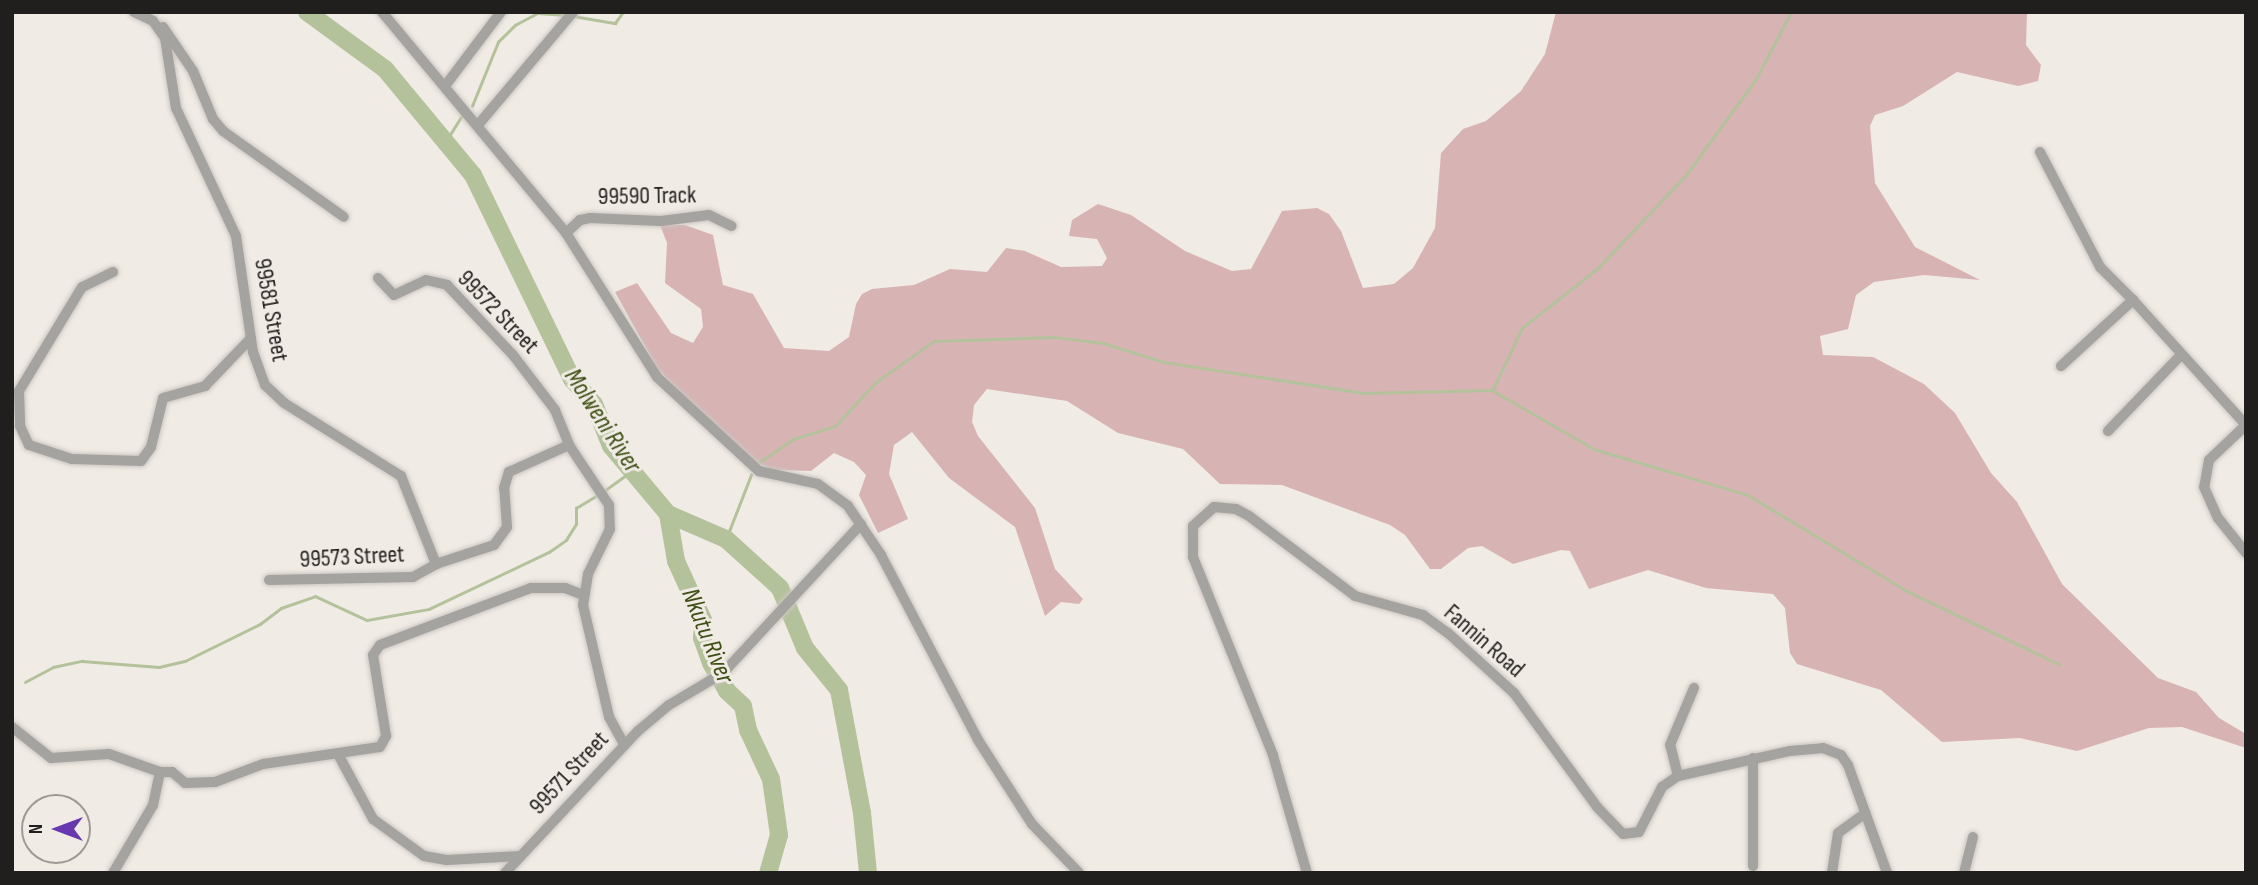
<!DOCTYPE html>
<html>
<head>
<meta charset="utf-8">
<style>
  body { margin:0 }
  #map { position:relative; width:2258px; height:885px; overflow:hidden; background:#f1ebe5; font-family:"Sofia Sans Condensed",sans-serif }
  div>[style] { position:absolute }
  .green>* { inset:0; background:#d7b3b4 }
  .stream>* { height:2.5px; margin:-1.25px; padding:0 1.25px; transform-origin:1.25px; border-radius:1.25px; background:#b4c29b }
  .river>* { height:18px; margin:-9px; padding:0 9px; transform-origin:9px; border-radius:9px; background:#b4c29b }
  .roads { filter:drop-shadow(0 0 2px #ccc6c1) drop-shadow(0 0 2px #ccc6c1) }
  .street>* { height:10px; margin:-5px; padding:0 5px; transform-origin:5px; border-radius:5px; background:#a4a3a0 }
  span { translate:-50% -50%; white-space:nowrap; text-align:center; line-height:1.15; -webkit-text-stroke:6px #f1ebe5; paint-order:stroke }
  .street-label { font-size:24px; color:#211f1d }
  .water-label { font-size:26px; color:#3f5014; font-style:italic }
  .frame { position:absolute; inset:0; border:14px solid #211f1d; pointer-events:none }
  .north { position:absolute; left:21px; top:794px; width:70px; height:70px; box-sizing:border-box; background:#f1ebe5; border:2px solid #9e9995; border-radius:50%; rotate:270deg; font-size:19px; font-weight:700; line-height:28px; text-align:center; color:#211f1d }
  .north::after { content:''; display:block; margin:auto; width:24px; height:32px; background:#6738b0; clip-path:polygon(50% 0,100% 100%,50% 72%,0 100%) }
</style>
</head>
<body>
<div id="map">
  <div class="green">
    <div style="clip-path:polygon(1556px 12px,2027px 12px,2026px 45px,2041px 65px,2038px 81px,2018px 86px,1957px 72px,1903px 106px,1875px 115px,1870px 126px,1875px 183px,1915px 247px,1980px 280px,1924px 275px,1874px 282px,1856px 295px,1848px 329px,1820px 336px,1823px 355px,1873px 357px,1924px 384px,1955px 413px,1991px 473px,2017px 502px,2062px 584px,2158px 678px,2196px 692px,2219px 718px,2246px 734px,2246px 748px,2182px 727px,2149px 728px,2077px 751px,2020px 738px,1942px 742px,1881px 690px,1797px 664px,1790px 653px,1785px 608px,1773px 594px,1706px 588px,1648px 570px,1589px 589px,1570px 551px,1561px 550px,1513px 564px,1482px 546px,1468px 548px,1441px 569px,1430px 569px,1405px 535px,1390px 525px,1282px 485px,1220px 484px,1183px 449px,1118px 433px,1067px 401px,987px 389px,974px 405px,972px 422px,978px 436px,1035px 508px,1055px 569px,1083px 599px,1079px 604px,1061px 602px,1045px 616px,1015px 527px,949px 478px,912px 432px,894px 445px,889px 474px,908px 519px,878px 533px,859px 495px,866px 475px,854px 462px,834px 453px,811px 471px,776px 470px,753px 462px,658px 370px,615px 292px,637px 283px,671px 333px,693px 343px,703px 327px,701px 309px,665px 283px,667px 243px,660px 225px,685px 225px,713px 235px,723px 285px,753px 294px,784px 348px,829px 351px,849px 337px,856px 304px,862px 294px,872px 289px,914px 285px,950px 269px,987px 272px,1006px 248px,1025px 251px,1061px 267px,1102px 266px,1107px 258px,1097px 239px,1069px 236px,1072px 220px,1098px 204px,1131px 215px,1185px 251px,1232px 271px,1251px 269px,1282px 211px,1317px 208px,1329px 214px,1341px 231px,1363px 288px,1394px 284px,1413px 268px,1435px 228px,1441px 153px,1463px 129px,1486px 121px,1521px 91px,1545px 54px)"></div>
  </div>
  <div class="stream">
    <div style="left:573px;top:16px;width:43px;rotate:9.5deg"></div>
    <div style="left:615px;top:23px;width:14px;rotate:-54deg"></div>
    <div style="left:472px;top:106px;width:69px;rotate:-67.9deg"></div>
    <div style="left:498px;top:42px;width:24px;rotate:-45deg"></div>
    <div style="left:515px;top:25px;width:26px;rotate:-28deg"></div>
    <div style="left:538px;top:13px;width:28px;rotate:4deg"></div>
    <div style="left:446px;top:141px;width:28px;rotate:-58deg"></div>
    <div style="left:1493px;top:389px;width:68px;rotate:-64.6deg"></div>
    <div style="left:1522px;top:328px;width:97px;rotate:-38.3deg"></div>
    <div style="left:1598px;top:268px;width:128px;rotate:-46.6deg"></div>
    <div style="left:1686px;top:175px;width:119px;rotate:-53.9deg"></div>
    <div style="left:1756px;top:79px;width:76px;rotate:-62.4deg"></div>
    <div style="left:758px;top:463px;width:42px;rotate:-34.4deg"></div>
    <div style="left:793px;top:439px;width:44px;rotate:-17.2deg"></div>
    <div style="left:835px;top:426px;width:60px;rotate:-47deg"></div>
    <div style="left:876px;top:382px;width:71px;rotate:-35.3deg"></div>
    <div style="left:934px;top:341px;width:120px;rotate:-1.9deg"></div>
    <div style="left:1054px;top:337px;width:49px;rotate:7deg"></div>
    <div style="left:1103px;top:343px;width:64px;rotate:17.3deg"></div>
    <div style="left:1164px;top:362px;width:202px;rotate:8.8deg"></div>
    <div style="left:1364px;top:393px;width:128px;rotate:-1.3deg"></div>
    <div style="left:1492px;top:390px;width:118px;rotate:30deg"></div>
    <div style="left:1594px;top:449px;width:161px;rotate:16.6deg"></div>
    <div style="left:1748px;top:495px;width:186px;rotate:31.1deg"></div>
    <div style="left:1907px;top:591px;width:169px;rotate:25.7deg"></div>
    <div style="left:604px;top:491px;width:34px;rotate:-36deg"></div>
    <div style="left:726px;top:539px;width:69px;rotate:-68.7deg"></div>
    <div style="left:25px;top:682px;width:32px;rotate:-28deg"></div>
    <div style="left:53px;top:667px;width:30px;rotate:-12deg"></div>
    <div style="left:82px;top:661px;width:77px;rotate:4.5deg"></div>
    <div style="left:159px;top:667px;width:27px;rotate:-13deg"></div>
    <div style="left:185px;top:661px;width:84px;rotate:-26.3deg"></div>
    <div style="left:260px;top:624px;width:26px;rotate:-37deg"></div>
    <div style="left:281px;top:608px;width:36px;rotate:-19deg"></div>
    <div style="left:315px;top:596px;width:57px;rotate:24.8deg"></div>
    <div style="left:367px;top:620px;width:63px;rotate:-10.1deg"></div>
    <div style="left:429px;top:609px;width:133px;rotate:-25.4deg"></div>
    <div style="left:549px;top:552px;width:21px;rotate:-35deg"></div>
    <div style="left:566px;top:540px;width:19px;rotate:-58deg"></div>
    <div style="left:576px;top:524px;width:16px;rotate:-90deg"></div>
    <div style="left:576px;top:508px;width:27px;rotate:-31deg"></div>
  </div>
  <div class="river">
    <div style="left:307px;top:12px;width:97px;rotate:36.2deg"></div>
    <div style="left:385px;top:69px;width:138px;rotate:50.3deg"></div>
    <div style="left:473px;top:175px;width:227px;rotate:64.1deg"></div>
    <div style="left:572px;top:379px;width:33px;rotate:49deg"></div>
    <div style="left:594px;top:404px;width:45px;rotate:68deg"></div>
    <div style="left:611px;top:446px;width:89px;rotate:50deg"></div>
    <div style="left:668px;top:514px;width:63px;rotate:23.3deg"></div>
    <div style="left:726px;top:539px;width:73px;rotate:42.2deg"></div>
    <div style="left:780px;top:588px;width:65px;rotate:67.4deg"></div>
    <div style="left:805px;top:648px;width:54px;rotate:51deg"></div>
    <div style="left:839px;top:690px;width:125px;rotate:79.4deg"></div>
    <div style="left:862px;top:813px;width:60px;rotate:84.3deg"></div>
    <div style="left:668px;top:514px;width:48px;rotate:80.3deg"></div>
    <div style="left:676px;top:561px;width:65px;rotate:65.4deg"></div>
    <div style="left:703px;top:620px;width:18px;rotate:93deg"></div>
    <div style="left:702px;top:638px;width:27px;rotate:70deg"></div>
    <div style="left:711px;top:663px;width:32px;rotate:60deg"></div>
    <div style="left:727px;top:691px;width:22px;rotate:43deg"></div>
    <div style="left:743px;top:706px;width:25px;rotate:78deg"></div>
    <div style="left:748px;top:730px;width:54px;rotate:64.9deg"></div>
    <div style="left:771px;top:779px;width:57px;rotate:81.9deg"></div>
    <div style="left:779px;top:835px;width:40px;rotate:106deg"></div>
  </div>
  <div class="roads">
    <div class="street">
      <div style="left:134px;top:12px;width:21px;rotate:25deg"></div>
      <div style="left:153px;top:21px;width:21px;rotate:55deg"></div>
      <div style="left:165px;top:38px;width:71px;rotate:81.1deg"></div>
      <div style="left:176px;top:108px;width:141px;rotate:64.9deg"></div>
      <div style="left:236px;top:236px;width:117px;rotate:81.7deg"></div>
      <div style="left:253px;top:352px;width:35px;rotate:70deg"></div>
      <div style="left:265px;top:385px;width:26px;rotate:43deg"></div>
      <div style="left:284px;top:403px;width:138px;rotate:32deg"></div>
      <div style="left:401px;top:476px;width:95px;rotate:68.3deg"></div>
      <div style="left:382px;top:12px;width:288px;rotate:50.2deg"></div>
      <div style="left:566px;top:233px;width:170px;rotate:57.7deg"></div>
      <div style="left:657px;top:377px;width:139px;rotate:42.7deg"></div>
      <div style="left:759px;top:471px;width:60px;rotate:12.4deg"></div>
      <div style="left:818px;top:484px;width:37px;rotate:36deg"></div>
      <div style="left:848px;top:506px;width:59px;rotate:56deg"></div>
      <div style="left:881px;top:555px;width:209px;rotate:62.3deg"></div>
      <div style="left:978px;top:740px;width:100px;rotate:57.3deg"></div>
      <div style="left:1032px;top:824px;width:68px;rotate:46.2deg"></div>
      <div style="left:163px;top:27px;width:53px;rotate:55.7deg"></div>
      <div style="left:193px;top:71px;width:52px;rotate:67.4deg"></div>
      <div style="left:213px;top:119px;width:16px;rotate:50deg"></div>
      <div style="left:223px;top:131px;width:148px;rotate:35.4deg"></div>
      <div style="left:445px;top:86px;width:93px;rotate:-52.9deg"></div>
      <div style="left:478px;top:125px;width:148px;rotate:-49.9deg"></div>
      <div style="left:2040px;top:152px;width:130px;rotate:62.4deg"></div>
      <div style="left:2100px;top:267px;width:47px;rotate:45deg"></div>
      <div style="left:566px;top:233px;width:19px;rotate:-43deg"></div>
      <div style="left:580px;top:220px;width:10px;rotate:-11deg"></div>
      <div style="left:590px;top:218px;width:71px;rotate:2.4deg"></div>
      <div style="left:661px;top:221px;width:48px;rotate:-7.1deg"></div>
      <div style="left:709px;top:215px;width:25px;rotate:26deg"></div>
      <div style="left:113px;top:272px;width:34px;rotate:154deg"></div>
      <div style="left:82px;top:287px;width:122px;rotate:121.2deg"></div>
      <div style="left:19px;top:391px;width:35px;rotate:88deg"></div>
      <div style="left:20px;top:426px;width:21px;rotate:65deg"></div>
      <div style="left:29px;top:445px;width:45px;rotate:18deg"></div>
      <div style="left:72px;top:459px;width:69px;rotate:1.7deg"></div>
      <div style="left:141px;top:461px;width:17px;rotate:-54deg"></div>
      <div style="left:151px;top:447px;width:50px;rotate:-76.2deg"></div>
      <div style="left:163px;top:398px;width:44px;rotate:-15.9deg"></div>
      <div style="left:205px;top:386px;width:66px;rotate:-46.2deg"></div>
      <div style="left:378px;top:278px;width:23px;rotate:47deg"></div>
      <div style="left:394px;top:295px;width:35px;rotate:-25deg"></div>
      <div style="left:426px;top:280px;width:22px;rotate:13deg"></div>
      <div style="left:447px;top:285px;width:96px;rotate:46.7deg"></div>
      <div style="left:513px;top:355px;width:69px;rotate:52.6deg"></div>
      <div style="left:555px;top:410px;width:38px;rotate:68deg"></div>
      <div style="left:569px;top:445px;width:72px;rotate:56.3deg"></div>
      <div style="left:609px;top:505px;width:24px;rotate:88deg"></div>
      <div style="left:610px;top:529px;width:50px;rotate:116.1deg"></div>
      <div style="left:588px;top:574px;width:31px;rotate:99deg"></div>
      <div style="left:583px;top:605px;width:115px;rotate:76.9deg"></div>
      <div style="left:609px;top:717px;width:31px;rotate:61deg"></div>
      <div style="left:2061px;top:366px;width:98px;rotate:-42.5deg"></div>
      <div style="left:2133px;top:300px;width:169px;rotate:47.9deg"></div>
      <div style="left:2246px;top:425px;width:51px;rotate:136.6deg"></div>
      <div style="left:2209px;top:460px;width:27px;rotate:100deg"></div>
      <div style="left:2204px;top:487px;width:34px;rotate:66deg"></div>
      <div style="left:2218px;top:518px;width:45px;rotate:51.3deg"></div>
      <div style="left:2108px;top:431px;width:105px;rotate:-46.2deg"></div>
      <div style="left:269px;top:580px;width:144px;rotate:-1.2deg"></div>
      <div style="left:413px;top:577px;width:26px;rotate:-29deg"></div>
      <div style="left:436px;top:564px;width:61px;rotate:-18.1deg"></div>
      <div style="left:494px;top:545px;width:22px;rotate:-54deg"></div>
      <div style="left:507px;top:527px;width:39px;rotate:-94deg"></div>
      <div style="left:504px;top:488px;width:17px;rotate:-73deg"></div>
      <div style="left:509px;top:472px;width:66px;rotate:-24.2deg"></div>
      <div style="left:12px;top:727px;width:50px;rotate:38.5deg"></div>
      <div style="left:51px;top:758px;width:58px;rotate:-3.9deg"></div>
      <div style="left:109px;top:754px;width:54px;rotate:19.4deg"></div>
      <div style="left:339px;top:756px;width:72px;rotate:61.6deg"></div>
      <div style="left:373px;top:819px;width:63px;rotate:36deg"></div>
      <div style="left:424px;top:856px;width:23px;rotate:10deg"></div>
      <div style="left:447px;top:860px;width:73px;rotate:-3.1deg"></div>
      <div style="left:1753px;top:758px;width:108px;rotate:90deg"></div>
      <div style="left:1678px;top:776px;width:32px;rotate:-104deg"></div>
      <div style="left:1670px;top:745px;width:62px;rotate:-67.2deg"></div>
      <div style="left:113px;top:873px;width:79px;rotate:-59.5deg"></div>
      <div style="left:153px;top:805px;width:34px;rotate:-78deg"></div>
      <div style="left:160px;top:772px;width:12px"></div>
      <div style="left:172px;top:772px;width:17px;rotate:40deg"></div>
      <div style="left:185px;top:783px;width:30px;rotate:-2deg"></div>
      <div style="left:215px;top:782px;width:51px;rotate:-20.6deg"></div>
      <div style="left:263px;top:764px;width:118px;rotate:-8.3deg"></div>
      <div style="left:380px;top:747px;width:13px;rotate:-61deg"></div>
      <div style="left:386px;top:736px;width:82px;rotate:-99.1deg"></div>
      <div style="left:373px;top:655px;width:12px;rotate:-55deg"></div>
      <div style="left:380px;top:645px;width:161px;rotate:-20.7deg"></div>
      <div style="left:531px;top:588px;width:34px"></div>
      <div style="left:565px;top:588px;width:19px;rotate:21deg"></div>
      <div style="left:505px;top:873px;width:195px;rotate:-46.9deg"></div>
      <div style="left:638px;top:731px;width:40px;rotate:-40deg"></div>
      <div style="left:669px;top:705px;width:63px;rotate:-30.7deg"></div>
      <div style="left:723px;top:673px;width:203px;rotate:-47.2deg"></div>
      <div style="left:1307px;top:873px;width:123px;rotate:-106.1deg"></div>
      <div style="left:1273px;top:755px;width:214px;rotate:-112deg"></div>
      <div style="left:1193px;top:557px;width:31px;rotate:-90deg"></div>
      <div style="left:1193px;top:526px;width:28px;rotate:-42deg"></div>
      <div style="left:1214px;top:507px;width:22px;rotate:5deg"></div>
      <div style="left:1236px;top:509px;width:15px;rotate:28deg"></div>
      <div style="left:1249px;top:516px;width:133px;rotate:37deg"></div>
      <div style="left:1355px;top:596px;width:71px;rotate:15.6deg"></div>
      <div style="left:1423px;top:615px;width:31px;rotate:36deg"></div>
      <div style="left:1448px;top:633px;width:89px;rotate:42.3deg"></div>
      <div style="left:1514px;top:693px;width:141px;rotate:53.9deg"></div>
      <div style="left:1597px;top:807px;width:37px;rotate:46deg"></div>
      <div style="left:1623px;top:834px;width:16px;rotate:-7deg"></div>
      <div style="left:1639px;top:832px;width:51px;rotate:-62.9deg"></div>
      <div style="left:1662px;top:787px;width:19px;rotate:-35deg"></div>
      <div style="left:1678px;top:776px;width:115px;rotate:-12.6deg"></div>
      <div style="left:1790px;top:751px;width:33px;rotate:-5deg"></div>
      <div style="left:1823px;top:748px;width:19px;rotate:21deg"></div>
      <div style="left:1841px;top:755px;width:12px;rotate:55deg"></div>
      <div style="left:1848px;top:765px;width:115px;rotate:70.1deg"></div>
      <div style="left:1832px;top:873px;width:40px;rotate:-81.5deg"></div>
      <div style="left:1838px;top:833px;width:34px;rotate:-36deg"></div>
      <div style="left:1964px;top:873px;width:37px;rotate:-76deg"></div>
    </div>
  </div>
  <div class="street-label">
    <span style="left:647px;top:196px;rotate:-1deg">99590 Track</span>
    <span style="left:271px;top:310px;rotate:80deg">99581 Street</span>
    <span style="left:498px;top:312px;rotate:46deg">99572 Street</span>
    <span style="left:352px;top:557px;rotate:-3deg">99573 Street</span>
    <span style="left:1484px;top:641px;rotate:41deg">Fannin Road</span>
    <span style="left:569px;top:773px;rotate:-47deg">99571 Street</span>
  </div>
  <div class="water-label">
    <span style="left:602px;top:421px;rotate:57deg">Molweni River</span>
    <span style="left:707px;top:636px;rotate:68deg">Nkutu River</span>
  </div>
  <div class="frame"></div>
  <div class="north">N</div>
</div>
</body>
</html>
